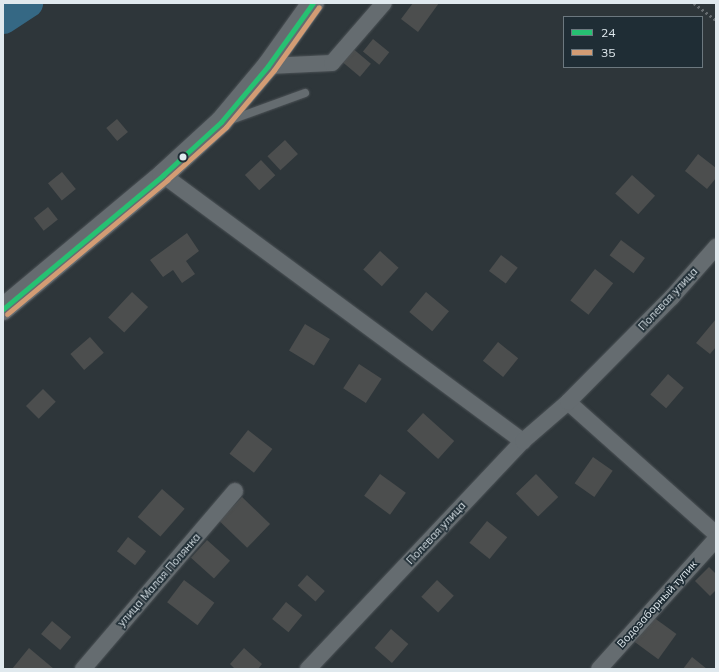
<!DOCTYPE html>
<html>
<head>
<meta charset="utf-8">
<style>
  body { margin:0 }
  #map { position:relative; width:719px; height:672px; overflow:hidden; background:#2e363a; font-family:Mulish,sans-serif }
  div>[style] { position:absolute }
  .river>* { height:29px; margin:-14.5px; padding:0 14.5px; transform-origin:14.5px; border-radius:14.5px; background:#356884 }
  .building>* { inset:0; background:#4c4e4e; transform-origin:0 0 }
  .path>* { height:2.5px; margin-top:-1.25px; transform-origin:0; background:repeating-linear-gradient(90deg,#666c70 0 2px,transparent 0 5px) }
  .roads { filter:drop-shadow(0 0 1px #4c5256) drop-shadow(0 0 1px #4c5256) }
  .lane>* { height:8px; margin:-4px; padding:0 4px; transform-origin:4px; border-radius:4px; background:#656c70 }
  .street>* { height:16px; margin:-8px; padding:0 8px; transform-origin:8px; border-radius:8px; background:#656c70 }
  .secondary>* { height:22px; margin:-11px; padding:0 11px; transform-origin:11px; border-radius:11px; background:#656c70 }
  .bus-1>* { height:5px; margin:-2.5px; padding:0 2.5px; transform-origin:2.5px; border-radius:2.5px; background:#26c172 }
  .bus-2>* { height:5px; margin:-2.5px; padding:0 2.5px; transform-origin:2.5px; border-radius:2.5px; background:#d39c74 }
  .dots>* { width:11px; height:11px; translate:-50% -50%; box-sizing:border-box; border:2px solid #1f2d35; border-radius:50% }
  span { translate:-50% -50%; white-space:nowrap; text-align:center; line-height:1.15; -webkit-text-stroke:3.5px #1f2d35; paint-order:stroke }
  .street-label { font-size:11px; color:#e0e9ee }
  .frame { position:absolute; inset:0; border:4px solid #e0e9ee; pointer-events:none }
  .legend { position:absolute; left:563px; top:16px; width:140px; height:52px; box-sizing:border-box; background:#1f2d35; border:1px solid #6c787f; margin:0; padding:5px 7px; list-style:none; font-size:12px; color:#e0e9ee }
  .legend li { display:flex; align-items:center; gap:8px; height:20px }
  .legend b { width:20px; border:1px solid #6c787f }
</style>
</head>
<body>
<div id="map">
  <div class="river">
    <div style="left:3px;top:19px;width:30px;rotate:-33deg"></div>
  </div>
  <div class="building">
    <div style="clip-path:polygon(413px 3px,439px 3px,418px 32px,401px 19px)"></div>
    <div style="left:373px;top:39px;width:21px;height:16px;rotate:39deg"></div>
    <div style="left:351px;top:47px;width:26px;height:17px;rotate:40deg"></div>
    <div style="left:117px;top:119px;width:17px;height:14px;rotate:50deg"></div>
    <div style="left:285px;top:140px;width:19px;height:24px;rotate:47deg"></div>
    <div style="clip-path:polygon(698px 154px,716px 168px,716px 178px,707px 189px,685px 171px)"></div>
    <div style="left:261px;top:160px;width:21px;height:22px;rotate:47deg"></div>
    <div style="left:62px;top:172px;width:22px;height:18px;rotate:51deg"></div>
    <div style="left:632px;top:175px;width:31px;height:25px;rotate:42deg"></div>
    <div style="left:48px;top:207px;width:16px;height:18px;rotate:52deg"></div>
    <div style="clip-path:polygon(187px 233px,199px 251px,186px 261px,195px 274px,182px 283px,173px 270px,163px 277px,150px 260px)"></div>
    <div style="left:621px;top:240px;width:30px;height:19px;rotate:37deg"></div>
    <div style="left:380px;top:251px;width:25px;height:25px;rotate:42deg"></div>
    <div style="left:501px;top:255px;width:21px;height:20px;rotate:37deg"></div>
    <div style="left:595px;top:269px;width:23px;height:40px;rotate:38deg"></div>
    <div style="left:132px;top:292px;width:22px;height:35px;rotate:43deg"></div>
    <div style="left:426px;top:292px;width:30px;height:26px;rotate:40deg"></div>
    <div style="clip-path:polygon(716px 319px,716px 347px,710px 354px,696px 343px)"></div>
    <div style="left:305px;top:324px;width:29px;height:31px;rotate:31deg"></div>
    <div style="left:90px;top:337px;width:21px;height:26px;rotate:49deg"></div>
    <div style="left:498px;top:342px;width:26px;height:24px;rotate:39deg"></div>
    <div style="left:359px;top:364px;width:27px;height:29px;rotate:33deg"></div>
    <div style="left:668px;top:374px;width:21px;height:27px;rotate:41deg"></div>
    <div style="left:43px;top:389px;width:18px;height:24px;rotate:45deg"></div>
    <div style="left:423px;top:413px;width:42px;height:24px;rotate:42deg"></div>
    <div style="left:248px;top:430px;width:31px;height:30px;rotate:38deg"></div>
    <div style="left:593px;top:457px;width:24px;height:32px;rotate:35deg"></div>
    <div style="left:380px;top:474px;width:32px;height:27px;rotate:36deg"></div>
    <div style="left:536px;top:474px;width:32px;height:28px;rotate:46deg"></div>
    <div style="left:162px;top:489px;width:30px;height:37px;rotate:41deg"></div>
    <div style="left:242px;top:497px;width:39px;height:33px;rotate:44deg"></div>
    <div style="left:487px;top:521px;width:26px;height:28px;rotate:39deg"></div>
    <div style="left:128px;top:537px;width:23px;height:18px;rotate:38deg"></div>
    <div style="left:207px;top:540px;width:31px;height:24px;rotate:42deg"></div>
    <div style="clip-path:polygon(709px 567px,716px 574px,716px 590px,710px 596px,695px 581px)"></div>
    <div style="left:307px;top:575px;width:24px;height:14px;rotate:42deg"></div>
    <div style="left:184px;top:580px;width:38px;height:28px;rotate:37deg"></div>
    <div style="left:437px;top:580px;width:23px;height:23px;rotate:43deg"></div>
    <div style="left:286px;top:602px;width:21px;height:22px;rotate:39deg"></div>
    <div style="left:653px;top:617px;width:29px;height:31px;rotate:36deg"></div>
    <div style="left:52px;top:621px;width:25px;height:17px;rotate:40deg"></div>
    <div style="left:391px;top:629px;width:23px;height:25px;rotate:41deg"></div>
    <div style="clip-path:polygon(29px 648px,54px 669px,12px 669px)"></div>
    <div style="clip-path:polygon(244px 648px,262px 664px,258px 669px,235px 669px,230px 664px)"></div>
    <div style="clip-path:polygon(692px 657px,707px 669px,683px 669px)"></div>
  </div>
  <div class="path">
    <div style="left:694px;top:3px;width:28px;rotate:38deg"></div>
  </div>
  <div class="roads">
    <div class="lane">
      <div style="left:228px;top:121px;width:82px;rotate:-20deg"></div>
    </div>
    <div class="street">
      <div style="left:268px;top:66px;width:64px;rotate:-2.7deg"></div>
      <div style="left:332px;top:63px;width:79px;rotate:-49.1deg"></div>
      <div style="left:163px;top:175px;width:448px;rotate:36.5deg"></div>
      <div style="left:568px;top:402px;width:198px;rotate:41.7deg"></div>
      <div style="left:83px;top:669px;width:234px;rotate:-49.5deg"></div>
      <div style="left:308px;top:669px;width:313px;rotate:-46.7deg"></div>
      <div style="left:523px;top:441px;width:60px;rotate:-40.9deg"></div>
      <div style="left:568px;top:402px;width:148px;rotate:-45.3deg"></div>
      <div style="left:672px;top:297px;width:67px;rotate:-48.7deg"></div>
      <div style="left:599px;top:669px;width:175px;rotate:-48deg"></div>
    </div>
    <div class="secondary">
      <div style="left:3px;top:309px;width:209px;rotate:-39.9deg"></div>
      <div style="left:163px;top:175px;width:79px;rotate:-42.4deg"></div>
      <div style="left:221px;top:122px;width:73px;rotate:-50deg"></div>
      <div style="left:268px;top:66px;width:77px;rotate:-54.5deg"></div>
    </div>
  </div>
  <div class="bus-1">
    <div style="left:3px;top:309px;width:209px;rotate:-39.9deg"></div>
    <div style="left:163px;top:175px;width:79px;rotate:-42.4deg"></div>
    <div style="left:221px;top:122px;width:73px;rotate:-50deg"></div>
    <div style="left:268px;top:66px;width:77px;rotate:-54.5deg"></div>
  </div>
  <div class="bus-2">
    <div style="left:7px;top:314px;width:209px;rotate:-39.9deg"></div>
    <div style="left:167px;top:180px;width:79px;rotate:-41.9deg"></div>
    <div style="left:226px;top:127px;width:75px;rotate:-49.9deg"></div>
    <div style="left:274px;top:70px;width:77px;rotate:-54.5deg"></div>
  </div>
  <div class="dots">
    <div style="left:183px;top:157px;background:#e0e9ee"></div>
  </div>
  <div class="street-label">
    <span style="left:668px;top:299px;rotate:-47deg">Полевая улица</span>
    <span style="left:436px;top:533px;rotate:-47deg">Полевая улица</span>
    <span style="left:159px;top:580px;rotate:-49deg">улица Малая Полянка</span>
    <span style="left:657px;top:604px;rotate:-48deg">Водозаборный тупик</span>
  </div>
  <div class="frame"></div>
  <ul class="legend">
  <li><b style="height:5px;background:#26c172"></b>24</li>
  <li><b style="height:5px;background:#d39c74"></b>35</li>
  </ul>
</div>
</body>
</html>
